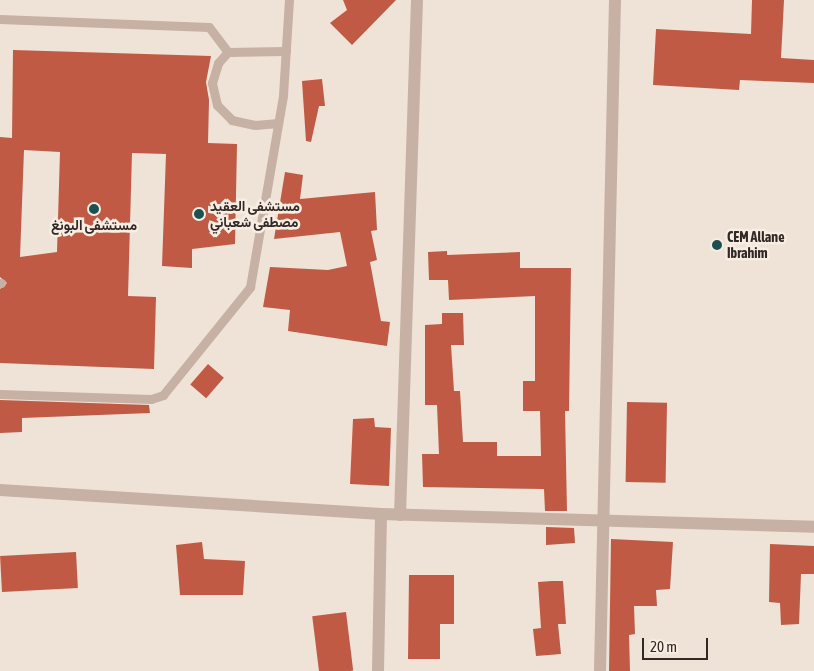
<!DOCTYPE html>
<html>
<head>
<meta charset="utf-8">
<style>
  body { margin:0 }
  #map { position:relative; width:814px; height:671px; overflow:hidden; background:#efe2d7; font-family:"Asap Condensed",Vazirmatn,sans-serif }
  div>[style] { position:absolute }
  .building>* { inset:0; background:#c05a44; transform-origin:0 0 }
  .service>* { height:9px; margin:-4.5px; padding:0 4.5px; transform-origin:4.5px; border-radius:4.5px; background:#c6b1a4 }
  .minor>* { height:12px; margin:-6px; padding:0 6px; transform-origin:6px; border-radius:6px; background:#c6b1a4 }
  .dots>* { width:14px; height:14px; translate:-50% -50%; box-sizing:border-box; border:2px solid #f7ede3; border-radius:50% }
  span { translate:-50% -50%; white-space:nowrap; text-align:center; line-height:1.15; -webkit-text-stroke:5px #f7ede3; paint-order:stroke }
  .poi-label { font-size:14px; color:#322825; font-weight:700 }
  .left { translate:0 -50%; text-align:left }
  .scale { position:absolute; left:642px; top:638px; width:66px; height:22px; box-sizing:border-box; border:2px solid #322825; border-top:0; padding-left:6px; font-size:15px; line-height:18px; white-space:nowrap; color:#322825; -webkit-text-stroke:4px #f7ede3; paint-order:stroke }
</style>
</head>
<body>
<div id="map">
  <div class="building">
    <div style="clip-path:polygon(343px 0,396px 0,352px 45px,330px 23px,347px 10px)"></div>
    <div style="clip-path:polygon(752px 0,784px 0,781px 58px,814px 60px,814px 83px,740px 80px,739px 90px,653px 85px,656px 29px,751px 34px)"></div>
    <div style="clip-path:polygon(evenodd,13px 50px,211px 56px,206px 82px,209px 100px,208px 143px,237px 144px,235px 244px,192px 249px,192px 268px,162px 266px,166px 154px,132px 153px,128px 296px,156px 297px,154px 369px,0 363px,0 289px,7px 283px,0 277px,0 137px,12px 138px,13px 50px,24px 150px,60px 152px,57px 252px,20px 257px,24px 150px)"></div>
    <div style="clip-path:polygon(322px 79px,325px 106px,319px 106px,311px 142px,306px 141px,302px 81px)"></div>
    <div style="clip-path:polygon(285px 172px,303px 175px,300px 199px,375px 192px,377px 230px,371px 231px,377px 260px,370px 262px,381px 321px,390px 322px,387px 346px,288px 331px,290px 310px,263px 307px,270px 267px,328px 270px,347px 266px,340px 232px,274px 239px)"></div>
    <div style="clip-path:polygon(447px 251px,447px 255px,520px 252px,520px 268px,571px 268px,569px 411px,565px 411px,567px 511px,545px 511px,544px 489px,423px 487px,422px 454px,439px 454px,437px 405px,425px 405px,425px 325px,442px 324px,442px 313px,463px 313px,464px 345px,451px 345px,454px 391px,460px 391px,463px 442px,497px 442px,497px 456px,541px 456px,540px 411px,523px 411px,523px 381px,535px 381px,535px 296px,449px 300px,448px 280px,429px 280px,428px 252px)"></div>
    <div style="left:208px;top:364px;width:21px;height:27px;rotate:41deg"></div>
    <div style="clip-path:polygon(0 400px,149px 405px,150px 413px,22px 418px,22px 432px,0 433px)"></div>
    <div style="left:627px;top:402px;width:40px;height:80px;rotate:1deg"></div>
    <div style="clip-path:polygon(374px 418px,375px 427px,391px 428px,389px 486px,350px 484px,353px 419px)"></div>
    <div style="clip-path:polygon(546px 527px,574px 528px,575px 543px,546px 545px)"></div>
    <div style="clip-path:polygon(611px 539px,673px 542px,670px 589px,656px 590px,657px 606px,634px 606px,635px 634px,629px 635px,630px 671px,609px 671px)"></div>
    <div style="clip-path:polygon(202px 542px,204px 559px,245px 561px,243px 595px,180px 595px,176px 545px)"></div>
    <div style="clip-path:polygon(770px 544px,814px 546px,814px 574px,801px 574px,799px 624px,781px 625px,780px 603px,769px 602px)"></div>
    <div style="left:76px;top:552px;width:36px;height:76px;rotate:87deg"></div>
    <div style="clip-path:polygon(409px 575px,454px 575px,454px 624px,440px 624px,440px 659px,408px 659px)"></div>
    <div style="clip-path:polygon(552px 581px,563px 581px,566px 624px,558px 624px,561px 654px,536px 656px,533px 629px,541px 628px,538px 582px)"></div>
    <div style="left:346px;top:612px;width:59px;height:34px;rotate:83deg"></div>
  </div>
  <div class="service">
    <div style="left:0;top:19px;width:209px;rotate:2.2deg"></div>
    <div style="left:209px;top:27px;width:31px;rotate:53deg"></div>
    <div style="left:278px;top:123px;width:23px;rotate:175deg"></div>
    <div style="left:255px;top:125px;width:24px;rotate:-168deg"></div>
    <div style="left:232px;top:120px;width:21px;rotate:-135deg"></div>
    <div style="left:217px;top:105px;width:23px;rotate:-103deg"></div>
    <div style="left:212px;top:83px;width:21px;rotate:-73deg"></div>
    <div style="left:218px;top:63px;width:15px;rotate:-48deg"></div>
    <div style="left:228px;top:52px;width:58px;rotate:-1deg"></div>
    <div style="left:0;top:283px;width:1px"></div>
    <div style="left:0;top:394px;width:151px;rotate:1.9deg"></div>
    <div style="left:151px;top:399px;width:13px;rotate:-18deg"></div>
    <div style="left:163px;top:395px;width:139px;rotate:-51.1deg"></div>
    <div style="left:250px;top:287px;width:195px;rotate:-80.2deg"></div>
    <div style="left:283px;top:95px;width:95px;rotate:-86.4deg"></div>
  </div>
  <div class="minor">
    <div style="left:0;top:490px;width:382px;rotate:3.6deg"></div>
    <div style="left:381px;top:514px;width:433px;rotate:1.7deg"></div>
    <div style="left:400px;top:515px;width:515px;rotate:-88.11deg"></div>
    <div style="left:378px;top:671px;width:157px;rotate:-88.9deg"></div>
    <div style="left:600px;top:671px;width:671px;rotate:-88.72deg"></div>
  </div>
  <div class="dots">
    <div style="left:94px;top:209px;background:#1d5151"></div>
    <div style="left:199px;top:214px;background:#1d5151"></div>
    <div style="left:717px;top:245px;background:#1d5151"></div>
  </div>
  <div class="poi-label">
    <span class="left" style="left:210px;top:214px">مستشفى العقيد<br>مصطفى شعباني</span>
    <span style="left:94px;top:225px">مستشفى البونغ</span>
    <span class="left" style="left:727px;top:245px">CEM Allane<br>Ibrahim</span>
  </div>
  <div class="scale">20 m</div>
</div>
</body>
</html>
